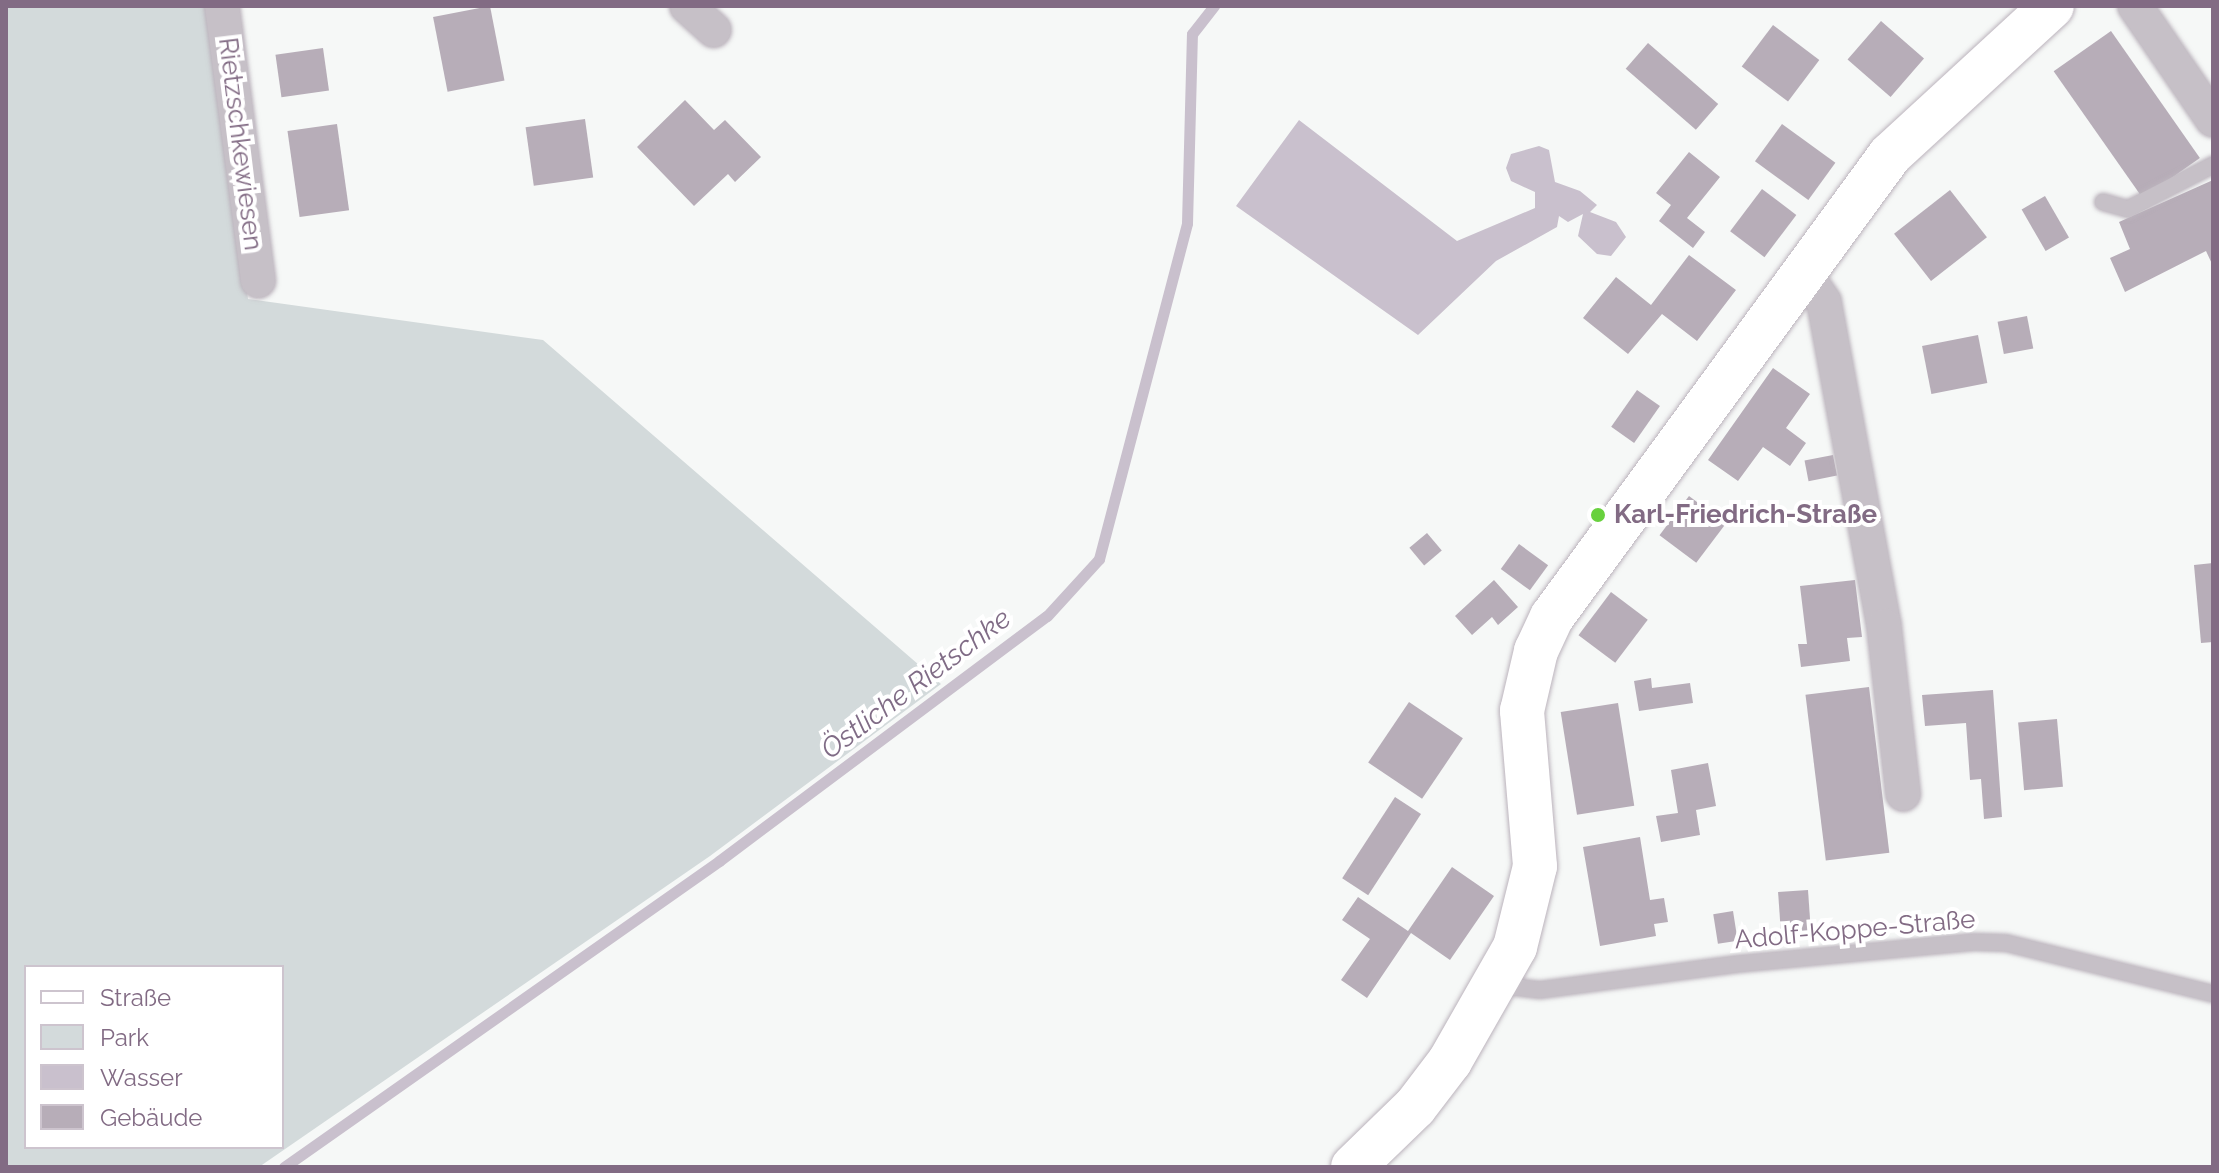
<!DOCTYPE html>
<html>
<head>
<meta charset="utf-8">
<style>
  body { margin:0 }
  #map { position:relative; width:2219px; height:1173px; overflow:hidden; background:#f6f8f7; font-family:Raleway,sans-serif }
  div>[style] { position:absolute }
  .green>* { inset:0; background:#d3dadb }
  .water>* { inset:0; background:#c9c0cd }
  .stream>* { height:11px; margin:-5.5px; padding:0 5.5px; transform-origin:5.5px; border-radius:5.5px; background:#c9c0cd }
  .building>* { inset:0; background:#b7adb8; transform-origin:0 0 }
  .roads { filter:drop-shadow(0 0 2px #bbb3bc) drop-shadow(0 0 2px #bbb3bc) }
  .lane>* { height:16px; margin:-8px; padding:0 8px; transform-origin:8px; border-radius:8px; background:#c6c0c7 }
  .street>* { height:34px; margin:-17px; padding:0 17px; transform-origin:17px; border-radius:17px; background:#c6c0c7 }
  .secondary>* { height:44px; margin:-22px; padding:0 22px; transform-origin:22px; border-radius:22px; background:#fff }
  .dots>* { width:22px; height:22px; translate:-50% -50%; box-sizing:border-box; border:4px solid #fff; border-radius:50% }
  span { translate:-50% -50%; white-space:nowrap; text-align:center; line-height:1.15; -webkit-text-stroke:8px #fff; paint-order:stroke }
  .street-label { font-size:26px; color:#826b84 }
  .poi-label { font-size:26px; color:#826b84; font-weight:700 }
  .left { translate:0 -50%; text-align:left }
  .water-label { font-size:28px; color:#806c86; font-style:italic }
  .frame { position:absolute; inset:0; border:8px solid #826b84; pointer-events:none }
  .legend { position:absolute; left:24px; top:965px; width:260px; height:184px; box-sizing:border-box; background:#fff; border:2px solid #cdc4ce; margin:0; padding:10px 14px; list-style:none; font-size:24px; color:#826b84 }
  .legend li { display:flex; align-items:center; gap:16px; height:40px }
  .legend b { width:40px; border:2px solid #cdc4ce }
</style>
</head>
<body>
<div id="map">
  <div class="green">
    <div style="clip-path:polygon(evenodd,6px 6px,208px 6px,248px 299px,543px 340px,941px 684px,710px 856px,259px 1167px,6px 1167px,6px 6px,26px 967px,282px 967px,282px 1147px,26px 1147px,26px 967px)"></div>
  </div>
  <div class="water">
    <div style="clip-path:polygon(1299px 120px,1457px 241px,1535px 208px,1535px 192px,1511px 181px,1506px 168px,1511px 154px,1539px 146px,1549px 150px,1555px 182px,1580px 191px,1597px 205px,1590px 212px,1616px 222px,1626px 237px,1611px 256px,1597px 254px,1578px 236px,1583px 214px,1568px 222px,1559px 216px,1557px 227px,1496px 261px,1418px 335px,1236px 206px)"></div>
  </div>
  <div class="stream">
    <div style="left:284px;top:1167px;width:532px;rotate:-35.12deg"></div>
    <div style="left:719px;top:861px;width:409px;rotate:-36.8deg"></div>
    <div style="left:1047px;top:616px;width:77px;rotate:-47.6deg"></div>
    <div style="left:1099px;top:559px;width:347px;rotate:-75.3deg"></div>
    <div style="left:1187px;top:223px;width:189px;rotate:-88.5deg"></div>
    <div style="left:1192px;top:34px;width:36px;rotate:-52deg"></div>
  </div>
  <div class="building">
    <div style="left:490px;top:6px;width:76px;height:58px;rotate:79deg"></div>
    <div style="left:1881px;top:21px;width:57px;height:51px;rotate:41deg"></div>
    <div style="left:1773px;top:25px;width:58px;height:52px;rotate:37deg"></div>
    <div style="left:2111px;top:31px;width:155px;height:70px;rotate:55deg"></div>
    <div style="left:1648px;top:43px;width:93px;height:34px;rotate:41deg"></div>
    <div style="left:323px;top:48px;width:43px;height:48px;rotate:82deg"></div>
    <div style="clip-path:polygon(685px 100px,714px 130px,725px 120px,761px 157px,735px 182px,728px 174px,694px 206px,637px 147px)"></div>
    <div style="left:585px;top:119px;width:59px;height:60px;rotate:82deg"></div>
    <div style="left:337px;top:124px;width:87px;height:50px;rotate:82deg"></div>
    <div style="left:1782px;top:124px;width:66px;height:46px;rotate:36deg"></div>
    <div style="clip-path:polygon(1689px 152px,1720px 177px,1687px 218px,1705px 232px,1693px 248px,1659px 221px,1671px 205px,1656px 193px)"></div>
    <div style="clip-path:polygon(2213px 180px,2213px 266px,2206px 251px,2125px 292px,2110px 258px,2130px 249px,2119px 222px)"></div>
    <div style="left:1762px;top:189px;width:43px;height:53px;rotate:37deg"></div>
    <div style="left:1950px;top:190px;width:60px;height:71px;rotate:52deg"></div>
    <div style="left:2045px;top:196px;width:48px;height:27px;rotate:60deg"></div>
    <div style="clip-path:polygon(1689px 255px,1736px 290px,1697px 341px,1662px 314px,1628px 354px,1583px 318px,1616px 277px,1651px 305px)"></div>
    <div style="left:2027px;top:316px;width:33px;height:30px;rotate:79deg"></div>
    <div style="left:1978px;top:335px;width:49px;height:57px;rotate:79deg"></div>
    <div style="clip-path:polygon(1773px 368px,1810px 394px,1786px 428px,1806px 443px,1790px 466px,1763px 447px,1738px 481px,1708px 460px)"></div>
    <div style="left:1637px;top:390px;width:28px;height:45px;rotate:35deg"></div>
    <div style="left:1833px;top:455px;width:21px;height:29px;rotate:79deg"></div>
    <div style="left:1689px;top:496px;width:46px;height:49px;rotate:37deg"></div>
    <div style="left:1427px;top:533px;width:23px;height:23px;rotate:50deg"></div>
    <div style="left:1519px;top:544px;width:36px;height:31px;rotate:36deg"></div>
    <div style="clip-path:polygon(2213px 563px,2213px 642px,2201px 643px,2194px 565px)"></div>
    <div style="clip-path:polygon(1494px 580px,1518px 607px,1498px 625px,1492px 617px,1472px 635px,1455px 616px)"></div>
    <div style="clip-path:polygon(1855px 580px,1862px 637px,1847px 638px,1850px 661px,1801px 667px,1798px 644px,1807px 644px,1800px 586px)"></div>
    <div style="left:1611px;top:592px;width:46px;height:54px;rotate:37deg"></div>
    <div style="clip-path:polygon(1651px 678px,1652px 688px,1690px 683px,1693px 703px,1639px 711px,1634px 681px)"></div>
    <div style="left:1869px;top:687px;width:167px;height:64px;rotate:83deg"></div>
    <div style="clip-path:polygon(1993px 690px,2002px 817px,1984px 819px,1981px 779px,1970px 780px,1966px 723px,1925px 726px,1922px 695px)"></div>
    <div style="left:1409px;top:702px;width:65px;height:73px;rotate:34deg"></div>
    <div style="left:1618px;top:703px;width:104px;height:58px;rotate:81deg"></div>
    <div style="left:2057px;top:719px;width:68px;height:39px;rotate:85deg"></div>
    <div style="clip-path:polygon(1708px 763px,1716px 806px,1696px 810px,1700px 835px,1661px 842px,1656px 816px,1678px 813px,1671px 770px)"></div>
    <div style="left:1395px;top:797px;width:31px;height:97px;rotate:33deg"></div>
    <div style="clip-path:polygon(1640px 837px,1650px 900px,1664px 898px,1668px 922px,1654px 924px,1656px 936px,1600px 946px,1583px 847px)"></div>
    <div style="clip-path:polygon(1452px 867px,1494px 896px,1450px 960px,1411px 933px,1367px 998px,1341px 980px,1370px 939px,1342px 920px,1358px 897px,1408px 931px)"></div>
    <div style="left:1808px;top:890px;width:44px;height:30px;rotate:86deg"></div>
    <div style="left:1733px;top:911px;width:30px;height:20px;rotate:81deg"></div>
  </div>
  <div class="roads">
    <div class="lane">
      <div style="left:2103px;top:202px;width:26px;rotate:16deg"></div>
      <div style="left:2128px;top:209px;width:96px;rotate:-27.4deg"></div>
      <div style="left:1498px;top:985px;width:42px;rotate:6.8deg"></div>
      <div style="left:1540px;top:990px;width:199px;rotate:-7.5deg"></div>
      <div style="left:1737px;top:964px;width:238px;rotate:-5.3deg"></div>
      <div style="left:1974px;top:942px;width:32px;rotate:2deg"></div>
      <div style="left:2006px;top:943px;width:213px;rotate:13.8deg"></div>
    </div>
    <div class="street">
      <div style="left:222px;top:6px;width:277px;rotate:82.5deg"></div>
      <div style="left:687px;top:6px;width:36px;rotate:42deg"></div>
      <div style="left:2135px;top:6px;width:138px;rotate:55.6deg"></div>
      <div style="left:1804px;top:273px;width:35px;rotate:55deg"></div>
      <div style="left:1824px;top:302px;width:330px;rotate:79.5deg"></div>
      <div style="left:1884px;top:626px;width:169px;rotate:83.5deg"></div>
    </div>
    <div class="secondary">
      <div style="left:1353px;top:1167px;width:86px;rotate:-44.1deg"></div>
      <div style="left:1415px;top:1107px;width:58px;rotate:-52.7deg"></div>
      <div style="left:1450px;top:1061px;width:131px;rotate:-60.3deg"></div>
      <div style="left:1515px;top:947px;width:83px;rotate:-76.1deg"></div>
      <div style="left:1535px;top:866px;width:156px;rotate:-94.8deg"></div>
      <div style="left:1522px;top:711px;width:62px;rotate:-76.9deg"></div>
      <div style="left:1536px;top:651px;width:38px;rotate:-65deg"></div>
      <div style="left:1552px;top:617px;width:572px;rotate:-53.81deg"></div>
      <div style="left:1890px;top:155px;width:220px;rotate:-42.6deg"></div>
    </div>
  </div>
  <div class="dots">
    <div style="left:1598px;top:515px;background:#68d13e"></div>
  </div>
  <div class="street-label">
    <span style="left:240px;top:144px;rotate:83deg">Rietzschkewiesen</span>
    <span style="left:1855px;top:930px;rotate:-5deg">Adolf-Koppe-Straße</span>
  </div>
  <div class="poi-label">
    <span class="left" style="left:1614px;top:515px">Karl-Friedrich-Straße</span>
  </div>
  <div class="water-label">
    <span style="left:916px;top:684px;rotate:-37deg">Östliche Rietschke</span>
  </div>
  <div class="frame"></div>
  <ul class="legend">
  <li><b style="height:10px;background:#fff"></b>Straße</li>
  <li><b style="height:22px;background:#d3dadb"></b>Park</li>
  <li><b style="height:22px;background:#c9c0cd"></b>Wasser</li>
  <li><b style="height:22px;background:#b7adb8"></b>Gebäude</li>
  </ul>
</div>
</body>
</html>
